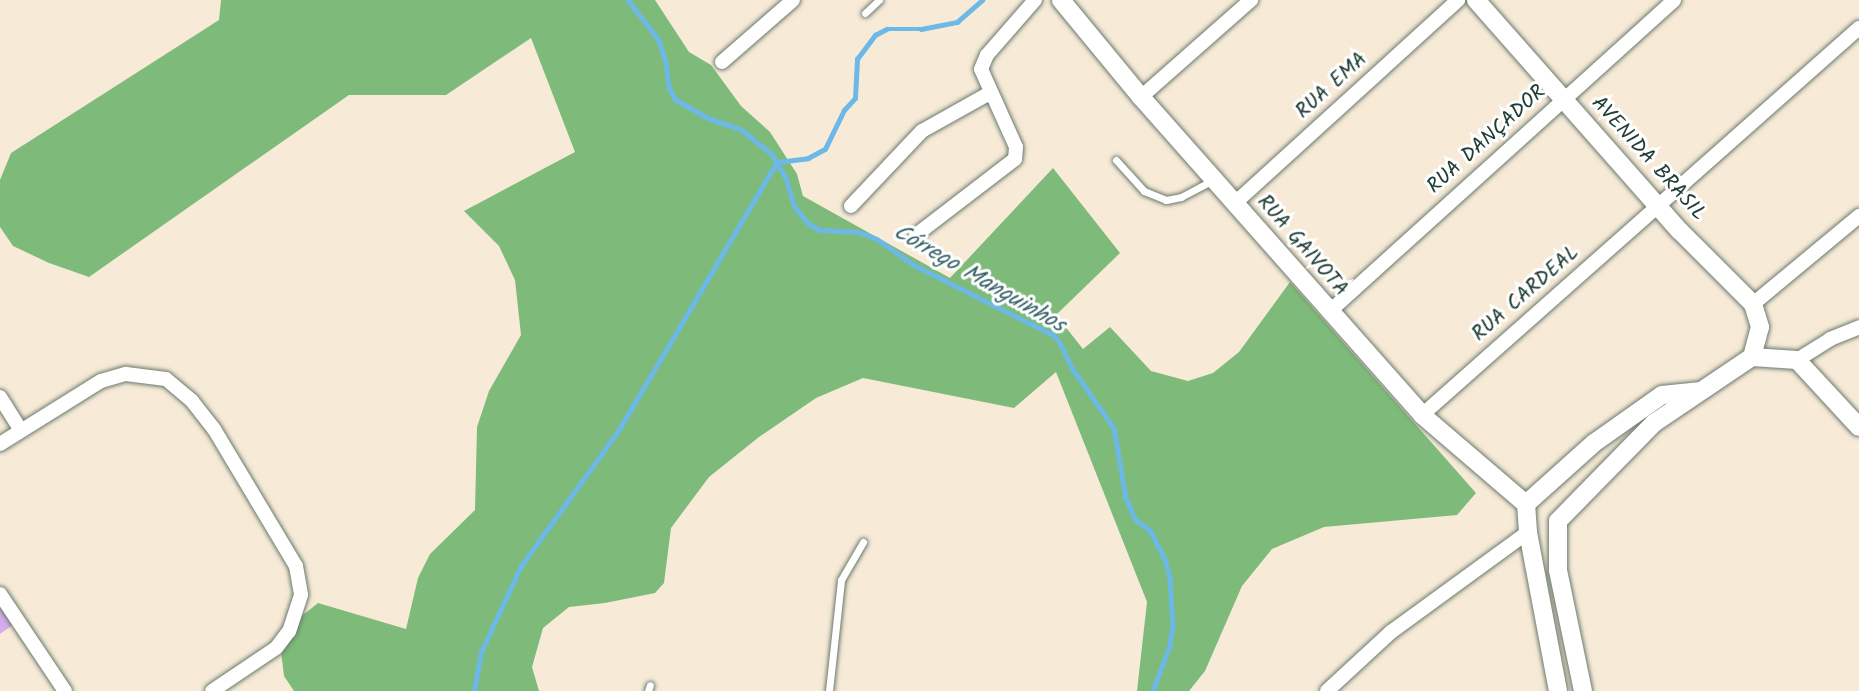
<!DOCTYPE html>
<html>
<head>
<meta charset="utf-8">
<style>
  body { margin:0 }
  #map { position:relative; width:1859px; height:691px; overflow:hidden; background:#f7ebd8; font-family:Kalam,sans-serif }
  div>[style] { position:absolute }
  .forest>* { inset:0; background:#7ebb7a }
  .stream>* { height:4.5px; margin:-2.25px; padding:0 2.25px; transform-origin:2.25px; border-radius:2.25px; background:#6cb8e6 }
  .building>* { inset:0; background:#d6abee }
  .roads { filter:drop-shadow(0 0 2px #6b7a6d) drop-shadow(0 0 2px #6b7a6d) }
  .service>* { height:7px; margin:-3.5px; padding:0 3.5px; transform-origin:3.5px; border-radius:3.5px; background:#fff }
  .minor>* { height:14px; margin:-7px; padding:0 7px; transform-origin:7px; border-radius:7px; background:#fff }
  .tertiary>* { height:18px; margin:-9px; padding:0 9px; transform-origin:9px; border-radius:9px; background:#fff }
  span { translate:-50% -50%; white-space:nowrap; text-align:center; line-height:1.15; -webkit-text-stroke:6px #fff; paint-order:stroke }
  .street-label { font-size:21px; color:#1f3d34 }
  .water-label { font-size:23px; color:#366269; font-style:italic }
</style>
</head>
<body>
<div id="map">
  <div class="forest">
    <div style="clip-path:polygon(221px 0,655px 0,689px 52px,711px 65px,741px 106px,770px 132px,797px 174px,803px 196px,950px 278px,1053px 168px,1120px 253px,1056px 315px,1083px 349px,1110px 327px,1151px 371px,1188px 381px,1213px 373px,1239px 352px,1290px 282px,1476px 493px,1457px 515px,1324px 527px,1272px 549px,1242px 586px,1205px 671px,1189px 691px,1137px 691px,1147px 602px,1056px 372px,1014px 408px,863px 378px,816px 398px,759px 437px,709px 477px,671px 528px,664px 583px,655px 593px,605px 603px,569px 607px,543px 628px,532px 667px,539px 691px,294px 691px,284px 676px,281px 652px,298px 619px,318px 603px,406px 629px,418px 578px,430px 554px,475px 510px,477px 427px,489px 391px,521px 335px,515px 280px,499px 246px,464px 211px,575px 152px,531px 38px,446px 95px,349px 95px,89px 277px,49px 263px,13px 246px,0 227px,0 180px,11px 153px,219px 20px)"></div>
  </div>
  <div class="stream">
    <div style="left:628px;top:0;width:51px;rotate:52.2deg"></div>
    <div style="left:659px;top:40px;width:24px;rotate:73deg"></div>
    <div style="left:666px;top:63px;width:24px;rotate:83deg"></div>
    <div style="left:669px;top:87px;width:13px;rotate:63deg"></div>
    <div style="left:675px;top:99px;width:38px;rotate:30deg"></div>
    <div style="left:708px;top:118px;width:36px;rotate:19deg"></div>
    <div style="left:742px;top:130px;width:38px;rotate:39deg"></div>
    <div style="left:772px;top:154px;width:28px;rotate:60deg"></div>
    <div style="left:786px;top:178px;width:30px;rotate:73deg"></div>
    <div style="left:795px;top:207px;width:22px;rotate:51deg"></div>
    <div style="left:809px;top:224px;width:13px;rotate:29deg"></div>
    <div style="left:820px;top:230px;width:39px;rotate:3deg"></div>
    <div style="left:859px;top:232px;width:19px;rotate:21deg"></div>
    <div style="left:877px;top:239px;width:45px;rotate:35.1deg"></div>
    <div style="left:914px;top:265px;width:156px;rotate:26.7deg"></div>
    <div style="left:1053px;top:335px;width:8px;rotate:45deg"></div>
    <div style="left:1059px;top:341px;width:30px;rotate:64deg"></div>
    <div style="left:1072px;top:368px;width:73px;rotate:55deg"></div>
    <div style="left:1114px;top:428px;width:71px;rotate:80.3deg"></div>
    <div style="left:1126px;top:498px;width:24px;rotate:66deg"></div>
    <div style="left:1136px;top:520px;width:17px;rotate:36deg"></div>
    <div style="left:1150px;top:530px;width:33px;rotate:63deg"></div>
    <div style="left:1165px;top:559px;width:20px;rotate:75deg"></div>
    <div style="left:1170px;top:578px;width:48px;rotate:86.4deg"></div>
    <div style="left:1173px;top:626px;width:20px;rotate:99deg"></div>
    <div style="left:1170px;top:646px;width:48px;rotate:110.7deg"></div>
    <div style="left:777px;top:162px;width:31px;rotate:-7deg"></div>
    <div style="left:808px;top:158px;width:19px;rotate:-28deg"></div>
    <div style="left:825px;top:149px;width:43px;rotate:-64deg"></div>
    <div style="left:844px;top:110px;width:16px;rotate:-47deg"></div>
    <div style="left:855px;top:98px;width:39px;rotate:-87deg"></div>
    <div style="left:857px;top:59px;width:30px;rotate:-53deg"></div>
    <div style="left:875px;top:35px;width:13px;rotate:-27deg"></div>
    <div style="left:887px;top:29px;width:34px"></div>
    <div style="left:921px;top:29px;width:37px;rotate:-11deg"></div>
    <div style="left:957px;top:22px;width:33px;rotate:-41deg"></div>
    <div style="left:474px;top:691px;width:40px;rotate:-80deg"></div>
    <div style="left:481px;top:652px;width:95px;rotate:-65.1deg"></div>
    <div style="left:521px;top:566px;width:170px;rotate:-54.3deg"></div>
    <div style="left:620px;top:428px;width:308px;rotate:-59.5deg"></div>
  </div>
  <div class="building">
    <div style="clip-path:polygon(0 603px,14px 624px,0 634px)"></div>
  </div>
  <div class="roads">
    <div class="service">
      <div style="left:865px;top:13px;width:19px;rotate:-43deg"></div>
      <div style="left:1116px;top:160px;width:42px;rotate:47.9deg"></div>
      <div style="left:1144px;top:191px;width:24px;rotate:22deg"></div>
      <div style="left:1166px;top:200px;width:15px;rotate:-11deg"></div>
      <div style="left:1181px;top:197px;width:36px;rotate:-28deg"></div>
      <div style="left:648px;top:691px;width:6px;rotate:-72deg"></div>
      <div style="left:829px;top:691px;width:112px;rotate:-83.8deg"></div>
      <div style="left:841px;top:580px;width:44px;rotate:-59.9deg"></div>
    </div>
    <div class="minor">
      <div style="left:722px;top:62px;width:94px;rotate:-41.1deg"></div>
      <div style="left:1141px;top:97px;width:147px;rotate:-41.4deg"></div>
      <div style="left:1235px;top:203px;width:302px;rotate:-42.3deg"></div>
      <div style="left:851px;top:206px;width:103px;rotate:-46.6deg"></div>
      <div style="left:922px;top:131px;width:78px;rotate:-29.2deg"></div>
      <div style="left:916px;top:235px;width:125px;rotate:-37.5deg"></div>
      <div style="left:1015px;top:159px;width:12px;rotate:-85deg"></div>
      <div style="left:1016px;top:147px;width:85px;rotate:-114.2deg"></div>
      <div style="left:981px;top:69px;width:15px;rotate:-67deg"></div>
      <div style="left:987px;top:55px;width:73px;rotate:-48.9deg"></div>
      <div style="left:1753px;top:304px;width:138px;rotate:-39.7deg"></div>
      <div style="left:1329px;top:312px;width:465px;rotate:-42.1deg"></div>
      <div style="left:1797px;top:360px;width:39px;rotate:-32deg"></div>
      <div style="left:1830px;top:339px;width:31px;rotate:-22deg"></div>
      <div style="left:0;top:397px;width:39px;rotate:58deg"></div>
      <div style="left:1422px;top:415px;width:584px;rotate:-41.53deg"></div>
      <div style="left:0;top:444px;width:119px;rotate:-32deg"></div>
      <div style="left:101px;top:381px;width:26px;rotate:-16deg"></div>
      <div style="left:126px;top:374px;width:40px;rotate:7.1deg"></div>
      <div style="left:166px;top:379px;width:34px;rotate:40deg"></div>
      <div style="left:192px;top:401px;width:36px;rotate:52deg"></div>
      <div style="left:214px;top:429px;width:160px;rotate:59.1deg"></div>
      <div style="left:296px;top:566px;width:29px;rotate:80deg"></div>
      <div style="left:301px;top:595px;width:38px;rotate:108deg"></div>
      <div style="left:289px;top:631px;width:21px;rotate:127deg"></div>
      <div style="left:276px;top:648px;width:77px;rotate:146.1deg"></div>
      <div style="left:0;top:594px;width:117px;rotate:56.2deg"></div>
      <div style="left:1327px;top:691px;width:87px;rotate:-42.7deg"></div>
      <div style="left:1391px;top:632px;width:170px;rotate:-36.1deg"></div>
    </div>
    <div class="tertiary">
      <div style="left:1061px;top:0;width:126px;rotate:50.5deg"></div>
      <div style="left:1141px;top:97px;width:424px;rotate:48.5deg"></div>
      <div style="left:1422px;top:415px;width:137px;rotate:40.6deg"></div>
      <div style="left:1476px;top:0;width:308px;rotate:48.6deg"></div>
      <div style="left:1680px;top:231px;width:103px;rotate:45deg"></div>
      <div style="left:1753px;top:304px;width:24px;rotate:73deg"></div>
      <div style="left:1760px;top:327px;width:31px;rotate:105deg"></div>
      <div style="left:1558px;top:691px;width:162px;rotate:-100.7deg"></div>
      <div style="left:1528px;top:532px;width:28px;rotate:-94deg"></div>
      <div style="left:1526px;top:504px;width:91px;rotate:-41.9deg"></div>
      <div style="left:1594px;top:443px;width:83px;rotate:-35.2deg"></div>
      <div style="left:1662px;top:395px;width:37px;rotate:-6deg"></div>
      <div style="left:1583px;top:691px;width:124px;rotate:-101.7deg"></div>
      <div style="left:1558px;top:570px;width:49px;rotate:-90deg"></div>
      <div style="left:1558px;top:521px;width:137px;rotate:-45.6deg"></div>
      <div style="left:1654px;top:423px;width:118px;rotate:-34deg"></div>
      <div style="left:1752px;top:357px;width:45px;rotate:3.8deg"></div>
      <div style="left:1797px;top:360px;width:91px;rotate:47.2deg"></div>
    </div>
  </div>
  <div class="street-label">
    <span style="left:1332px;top:86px;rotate:-42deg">RUA EMA</span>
    <span style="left:1487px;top:140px;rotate:-42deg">RUA DANÇADOR</span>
    <span style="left:1648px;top:159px;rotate:48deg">AVENIDA BRASIL</span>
    <span style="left:1302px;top:246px;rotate:49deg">RUA GAIVOTA</span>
    <span style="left:1526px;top:294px;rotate:-41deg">RUA CARDEAL</span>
  </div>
  <div class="water-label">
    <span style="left:979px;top:279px;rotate:30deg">Córrego Manguinhos</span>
  </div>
</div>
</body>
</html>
